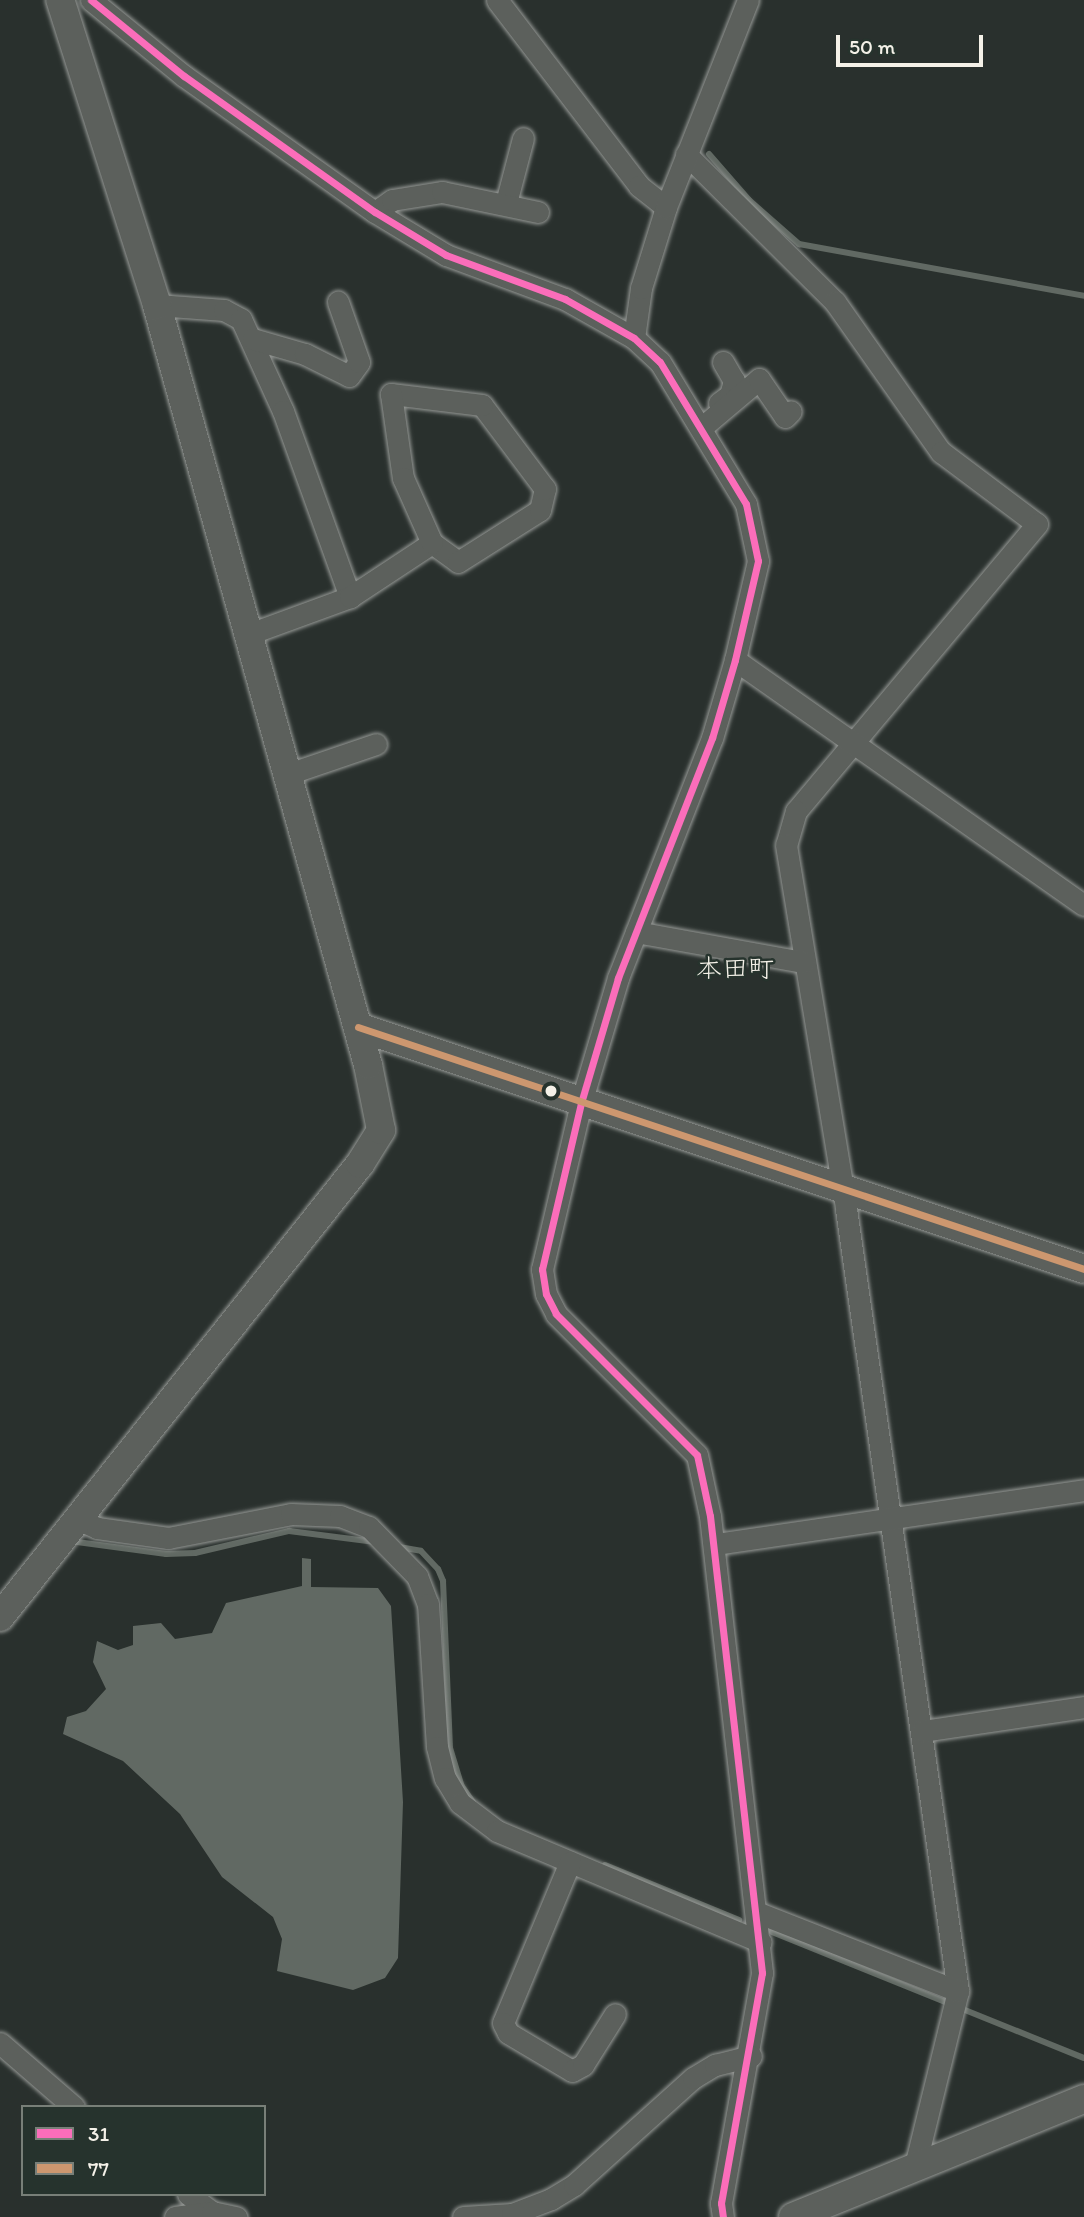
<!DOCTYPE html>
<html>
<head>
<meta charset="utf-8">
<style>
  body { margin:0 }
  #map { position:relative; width:1084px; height:2217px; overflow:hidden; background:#29302d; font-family:Itim,"Klee One",sans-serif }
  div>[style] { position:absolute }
  .water>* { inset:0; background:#616963 }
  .stream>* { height:6px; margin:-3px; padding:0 3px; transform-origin:3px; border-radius:3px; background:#616963 }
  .roads { filter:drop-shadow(0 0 2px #969996) drop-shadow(0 0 2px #969996) }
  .street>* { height:21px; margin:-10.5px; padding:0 10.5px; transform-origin:10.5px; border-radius:10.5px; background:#5c605c }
  .secondary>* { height:28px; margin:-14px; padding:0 14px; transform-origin:14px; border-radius:14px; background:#5c605c }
  .bus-1>* { height:7px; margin:-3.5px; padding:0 3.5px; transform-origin:3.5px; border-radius:3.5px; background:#fb6dba }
  .bus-2>* { height:7px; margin:-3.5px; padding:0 3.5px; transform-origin:3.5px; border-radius:3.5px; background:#cd976f }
  .dots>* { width:19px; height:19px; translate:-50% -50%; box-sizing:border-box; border:4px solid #26332d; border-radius:50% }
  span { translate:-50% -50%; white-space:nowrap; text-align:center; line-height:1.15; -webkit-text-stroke:5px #26332d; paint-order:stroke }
  .quarter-label { font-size:26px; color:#f4f1e8 }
  .legend { position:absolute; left:21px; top:2105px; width:245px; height:91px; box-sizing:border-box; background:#26332d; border:2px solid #787f78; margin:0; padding:9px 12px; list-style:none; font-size:21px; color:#f4f1e8 }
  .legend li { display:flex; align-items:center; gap:14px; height:35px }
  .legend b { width:35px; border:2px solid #787f78 }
  .scale { position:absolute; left:836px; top:35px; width:147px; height:32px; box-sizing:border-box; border:4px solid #f4f1e8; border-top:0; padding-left:9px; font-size:21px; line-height:24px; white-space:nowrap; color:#f4f1e8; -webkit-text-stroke:5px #26332d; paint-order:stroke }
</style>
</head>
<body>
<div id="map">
  <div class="water">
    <div style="clip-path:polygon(302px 1558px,311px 1559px,311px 1587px,378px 1588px,391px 1606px,403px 1802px,398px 1958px,385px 1978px,353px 1990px,277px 1971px,282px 1939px,273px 1917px,222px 1877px,180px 1814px,123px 1761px,63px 1734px,67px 1717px,86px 1711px,106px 1689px,93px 1662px,97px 1641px,118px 1650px,133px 1645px,133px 1626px,161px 1623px,175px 1639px,212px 1633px,226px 1603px,302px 1586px)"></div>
  </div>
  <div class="stream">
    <div style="left:709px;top:154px;width:61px;rotate:49deg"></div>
    <div style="left:749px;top:200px;width:67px;rotate:41.3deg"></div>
    <div style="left:799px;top:244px;width:290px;rotate:10.3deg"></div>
    <div style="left:77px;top:1542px;width:90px;rotate:7.7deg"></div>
    <div style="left:166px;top:1554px;width:29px;rotate:-2deg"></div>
    <div style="left:195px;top:1553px;width:97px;rotate:-13.2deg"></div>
    <div style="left:289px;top:1531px;width:87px;rotate:7.3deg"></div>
    <div style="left:399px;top:1547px;width:22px;rotate:10deg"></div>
    <div style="left:421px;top:1551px;width:25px;rotate:47deg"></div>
    <div style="left:438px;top:1569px;width:13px;rotate:67deg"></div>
    <div style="left:443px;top:1581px;width:167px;rotate:87.6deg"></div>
    <div style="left:450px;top:1748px;width:39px;rotate:73deg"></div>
    <div style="left:461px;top:1785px;width:21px;rotate:55deg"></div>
    <div style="left:605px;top:1865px;width:145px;rotate:22.3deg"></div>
    <div style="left:772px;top:1932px;width:336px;rotate:22deg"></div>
  </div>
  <div class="roads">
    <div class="street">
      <div style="left:91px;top:0;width:120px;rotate:39.3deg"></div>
      <div style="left:184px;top:76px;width:234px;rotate:35.5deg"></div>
      <div style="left:375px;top:212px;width:83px;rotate:31.2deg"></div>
      <div style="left:446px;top:255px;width:127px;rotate:20.3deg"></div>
      <div style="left:565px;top:299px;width:79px;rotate:29.5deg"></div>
      <div style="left:634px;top:338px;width:35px;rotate:43deg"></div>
      <div style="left:660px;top:362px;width:166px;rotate:58.8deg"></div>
      <div style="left:746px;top:504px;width:58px;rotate:78.1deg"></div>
      <div style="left:758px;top:561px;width:102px;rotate:103.1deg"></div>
      <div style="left:735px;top:660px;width:81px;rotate:106.4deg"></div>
      <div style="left:712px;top:738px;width:258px;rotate:111.4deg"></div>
      <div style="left:618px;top:978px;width:130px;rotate:106.5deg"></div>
      <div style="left:581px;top:1103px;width:171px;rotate:103.2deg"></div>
      <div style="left:542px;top:1269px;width:25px;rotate:81deg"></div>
      <div style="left:546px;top:1294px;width:22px;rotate:63deg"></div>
      <div style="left:556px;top:1314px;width:199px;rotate:45deg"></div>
      <div style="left:697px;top:1455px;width:62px;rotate:78deg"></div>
      <div style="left:710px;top:1516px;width:460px;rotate:83.5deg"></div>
      <div style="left:762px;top:1973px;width:234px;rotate:100.1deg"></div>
      <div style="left:721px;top:2203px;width:14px;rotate:82deg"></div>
      <div style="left:497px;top:0;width:234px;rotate:52.6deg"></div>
      <div style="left:639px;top:186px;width:34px;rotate:38deg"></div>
      <div style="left:686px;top:154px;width:210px;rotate:44.8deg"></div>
      <div style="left:835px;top:302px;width:184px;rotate:54.8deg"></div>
      <div style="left:941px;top:452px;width:120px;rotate:36.9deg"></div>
      <div style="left:1037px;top:524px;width:375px;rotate:130deg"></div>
      <div style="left:796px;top:811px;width:35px;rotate:106deg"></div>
      <div style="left:786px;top:845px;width:369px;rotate:80.6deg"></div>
      <div style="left:846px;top:1209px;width:790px;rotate:81.85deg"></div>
      <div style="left:958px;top:1991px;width:180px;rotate:103.8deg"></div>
      <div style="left:506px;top:203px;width:67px;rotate:-75.3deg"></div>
      <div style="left:375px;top:212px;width:21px;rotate:-35deg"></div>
      <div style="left:392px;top:200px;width:51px;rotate:-9.1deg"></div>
      <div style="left:442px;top:192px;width:98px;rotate:11.8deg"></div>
      <div style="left:157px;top:305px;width:67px;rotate:4.3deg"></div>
      <div style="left:224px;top:310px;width:19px;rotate:28deg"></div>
      <div style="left:241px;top:319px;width:101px;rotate:65.5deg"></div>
      <div style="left:283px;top:411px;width:198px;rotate:70.2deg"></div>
      <div style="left:634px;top:338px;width:50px;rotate:-82deg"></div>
      <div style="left:641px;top:288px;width:85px;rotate:-72.8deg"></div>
      <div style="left:666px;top:207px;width:223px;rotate:-68.4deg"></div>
      <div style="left:253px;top:339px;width:54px;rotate:16.1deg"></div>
      <div style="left:305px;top:354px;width:49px;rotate:26.6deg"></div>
      <div style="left:349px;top:376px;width:17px;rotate:-54deg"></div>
      <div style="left:359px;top:362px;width:64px;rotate:-109.3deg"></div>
      <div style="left:719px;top:403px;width:14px;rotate:-36deg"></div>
      <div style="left:730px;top:395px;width:15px;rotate:-74deg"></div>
      <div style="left:734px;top:381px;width:22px;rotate:-120deg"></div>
      <div style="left:701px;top:428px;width:76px;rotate:-40.2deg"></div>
      <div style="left:759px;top:379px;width:46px;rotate:55.6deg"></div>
      <div style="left:785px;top:417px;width:8px;rotate:-45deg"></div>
      <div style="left:249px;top:634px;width:108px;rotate:-20.1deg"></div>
      <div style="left:350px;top:597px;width:98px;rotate:-33.4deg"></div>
      <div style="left:432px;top:543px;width:32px;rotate:36deg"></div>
      <div style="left:458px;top:562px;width:97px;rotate:-32.4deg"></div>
      <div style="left:540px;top:510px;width:22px;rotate:-77deg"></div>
      <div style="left:545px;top:489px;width:105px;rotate:-126.9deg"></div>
      <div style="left:482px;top:405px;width:92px;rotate:-173.1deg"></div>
      <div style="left:391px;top:394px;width:85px;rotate:81.9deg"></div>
      <div style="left:403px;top:478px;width:71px;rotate:66deg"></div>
      <div style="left:735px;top:660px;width:426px;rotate:35.1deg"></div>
      <div style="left:288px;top:774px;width:93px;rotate:-18.8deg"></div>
      <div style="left:636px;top:932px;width:170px;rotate:10.2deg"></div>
      <div style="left:77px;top:1519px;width:22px;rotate:24deg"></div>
      <div style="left:97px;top:1528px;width:72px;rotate:8deg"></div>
      <div style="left:168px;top:1538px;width:125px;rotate:-11deg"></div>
      <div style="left:291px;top:1514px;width:49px;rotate:2.3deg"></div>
      <div style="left:340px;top:1516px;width:31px;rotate:21deg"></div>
      <div style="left:369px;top:1527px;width:69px;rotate:45.6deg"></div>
      <div style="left:417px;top:1576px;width:30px;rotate:69deg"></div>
      <div style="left:428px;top:1604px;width:143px;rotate:86.4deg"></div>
      <div style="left:437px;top:1747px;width:32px;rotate:76deg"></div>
      <div style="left:445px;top:1778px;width:29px;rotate:59deg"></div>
      <div style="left:460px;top:1803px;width:46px;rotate:37.1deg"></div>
      <div style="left:497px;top:1831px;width:286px;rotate:22.8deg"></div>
      <div style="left:715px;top:1544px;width:373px;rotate:-8.3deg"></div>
      <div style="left:922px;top:1731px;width:164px;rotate:-8.4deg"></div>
      <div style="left:570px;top:1862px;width:174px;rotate:112.6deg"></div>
      <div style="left:503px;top:2023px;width:11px;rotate:63deg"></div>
      <div style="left:508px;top:2033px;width:74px;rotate:30.7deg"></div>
      <div style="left:572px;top:2071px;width:13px;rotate:-29deg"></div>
      <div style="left:583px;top:2065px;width:60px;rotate:-57.9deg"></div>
      <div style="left:759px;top:1913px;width:214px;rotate:21.4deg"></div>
      <div style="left:0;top:2043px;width:98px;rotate:40.9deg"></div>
      <div style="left:188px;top:2194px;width:30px;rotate:37deg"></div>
      <div style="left:175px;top:2217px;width:37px;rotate:-8deg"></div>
      <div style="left:212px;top:2212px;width:25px;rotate:12deg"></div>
      <div style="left:463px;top:2217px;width:49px;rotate:-3.5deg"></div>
      <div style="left:512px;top:2214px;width:42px;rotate:-21deg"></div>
      <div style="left:551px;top:2199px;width:27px;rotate:-31deg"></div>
      <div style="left:574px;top:2185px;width:160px;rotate:-42deg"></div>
      <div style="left:693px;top:2078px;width:26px;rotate:-31deg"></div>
      <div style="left:715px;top:2065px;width:37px;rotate:-14deg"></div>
    </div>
    <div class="secondary">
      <div style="left:358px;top:1027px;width:765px;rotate:18.43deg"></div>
      <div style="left:0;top:1617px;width:579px;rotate:-51.53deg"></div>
      <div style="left:360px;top:1164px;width:40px;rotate:-58deg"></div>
      <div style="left:381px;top:1130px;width:66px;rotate:-101.3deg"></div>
      <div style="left:368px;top:1065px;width:789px;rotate:-105.52deg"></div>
      <div style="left:157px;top:305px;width:320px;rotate:-107.6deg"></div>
      <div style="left:793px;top:2217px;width:314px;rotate:-22.1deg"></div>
    </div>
  </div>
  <div class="bus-1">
    <div style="left:91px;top:0;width:120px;rotate:39.3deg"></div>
    <div style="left:184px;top:76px;width:234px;rotate:35.5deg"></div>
    <div style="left:375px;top:212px;width:83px;rotate:31.2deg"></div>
    <div style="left:446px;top:255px;width:127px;rotate:20.3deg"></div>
    <div style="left:565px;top:299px;width:79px;rotate:29.5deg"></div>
    <div style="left:634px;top:338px;width:35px;rotate:43deg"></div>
    <div style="left:660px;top:362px;width:166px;rotate:58.8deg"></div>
    <div style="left:746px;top:504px;width:58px;rotate:78.1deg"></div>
    <div style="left:758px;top:561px;width:102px;rotate:103.1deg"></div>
    <div style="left:735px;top:660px;width:81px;rotate:106.4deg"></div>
    <div style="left:712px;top:738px;width:258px;rotate:111.4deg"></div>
    <div style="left:618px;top:978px;width:130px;rotate:106.5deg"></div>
    <div style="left:581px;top:1103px;width:171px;rotate:103.2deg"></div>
    <div style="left:542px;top:1269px;width:25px;rotate:81deg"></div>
    <div style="left:546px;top:1294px;width:22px;rotate:63deg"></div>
    <div style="left:556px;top:1314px;width:199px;rotate:45deg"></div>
    <div style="left:697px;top:1455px;width:62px;rotate:78deg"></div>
    <div style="left:710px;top:1516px;width:460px;rotate:83.5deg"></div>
    <div style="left:762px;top:1973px;width:234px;rotate:100.1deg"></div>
    <div style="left:721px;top:2203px;width:14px;rotate:82deg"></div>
  </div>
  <div class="bus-2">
    <div style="left:358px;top:1027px;width:765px;rotate:18.43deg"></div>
  </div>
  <div class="dots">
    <div style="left:551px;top:1091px;background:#f4f1e8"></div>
  </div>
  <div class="quarter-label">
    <span style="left:735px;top:969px">本田町</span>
  </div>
  <ul class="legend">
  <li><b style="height:9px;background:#fb6dba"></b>31</li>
  <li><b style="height:9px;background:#cd976f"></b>77</li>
  </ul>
  <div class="scale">50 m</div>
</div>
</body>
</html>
